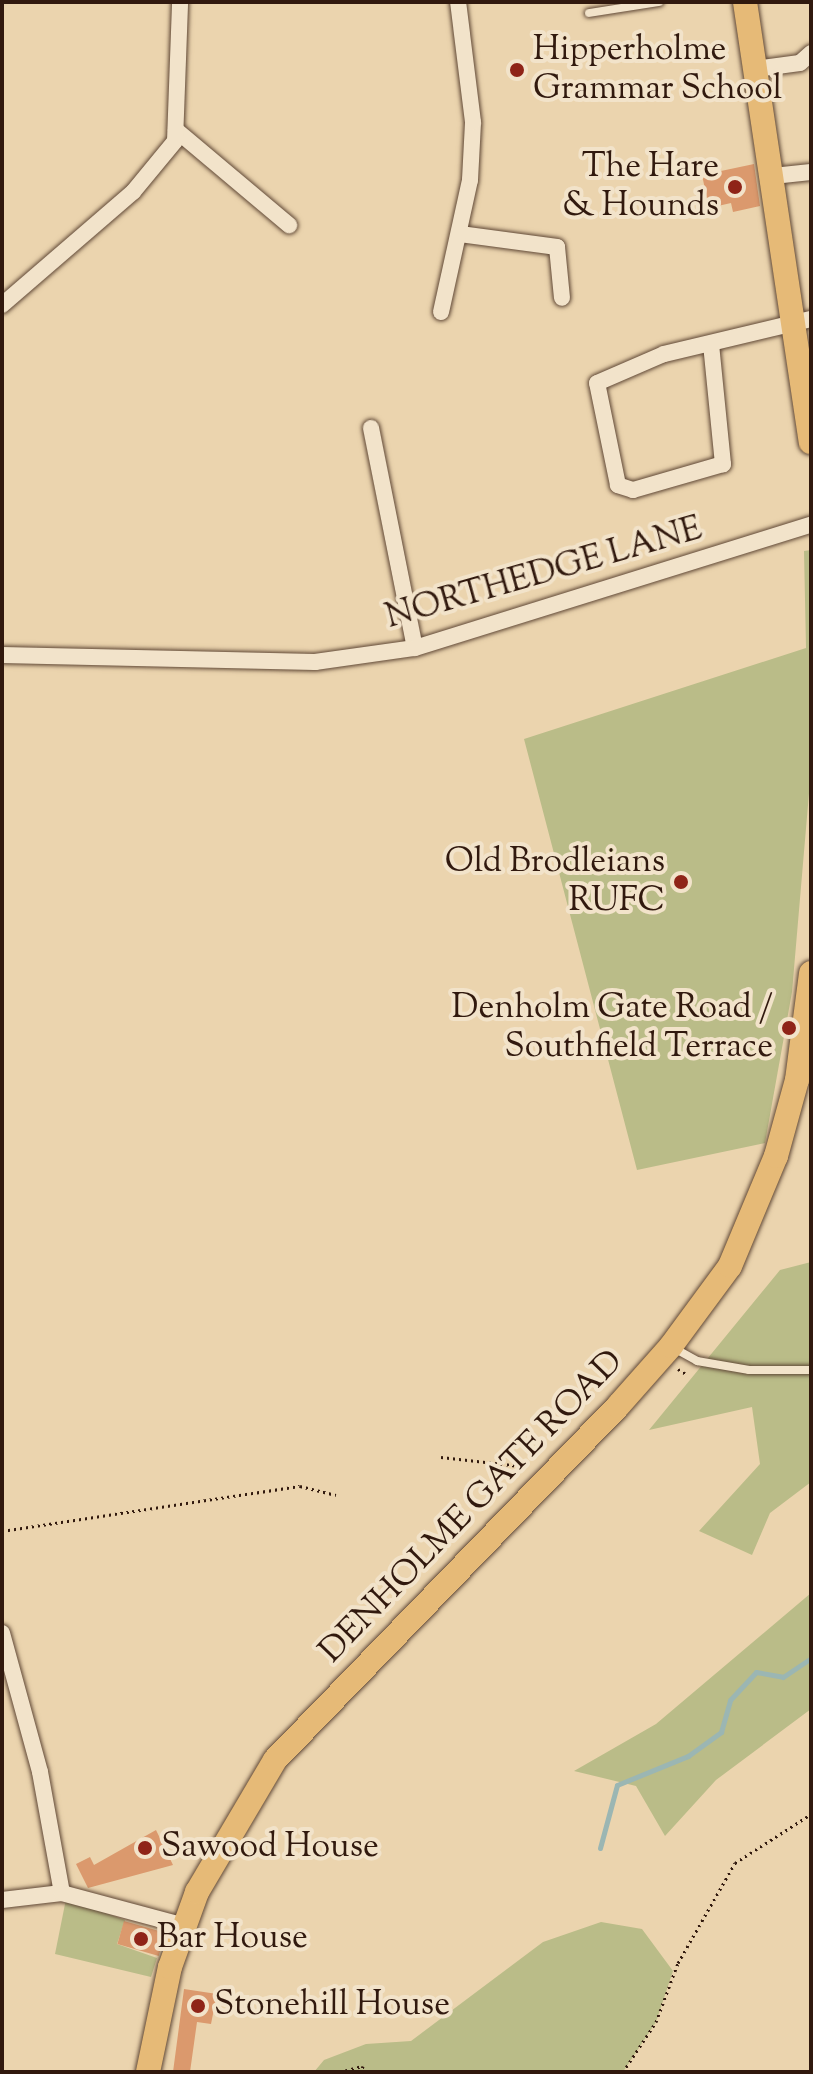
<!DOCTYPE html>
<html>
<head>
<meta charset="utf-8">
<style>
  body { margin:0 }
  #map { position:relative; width:813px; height:2074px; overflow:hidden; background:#ebd4ae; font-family:"Sorts Mill Goudy",serif }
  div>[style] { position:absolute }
  .green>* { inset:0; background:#babc88 }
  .stream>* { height:5px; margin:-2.5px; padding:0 2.5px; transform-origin:2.5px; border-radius:2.5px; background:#9bb6b3 }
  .building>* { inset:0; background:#db996d; transform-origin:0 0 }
  .path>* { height:3px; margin-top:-1.5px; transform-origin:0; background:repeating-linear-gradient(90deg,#31190e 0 2px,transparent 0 6px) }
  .roads { filter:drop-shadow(0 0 2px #604836) drop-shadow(0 0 2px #604836) }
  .lane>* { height:8px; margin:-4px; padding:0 4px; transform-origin:4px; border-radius:4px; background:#f2e3ca }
  .street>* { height:16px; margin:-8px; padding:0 8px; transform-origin:8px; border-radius:8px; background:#f2e3ca }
  .primary>* { height:24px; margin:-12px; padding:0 12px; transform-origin:12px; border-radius:12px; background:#e6ba77 }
  .dots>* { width:22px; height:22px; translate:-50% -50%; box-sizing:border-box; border:4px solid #f2e3ca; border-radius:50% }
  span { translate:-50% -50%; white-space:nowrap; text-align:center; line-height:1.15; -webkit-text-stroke:8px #f2e3ca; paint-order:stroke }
  .poi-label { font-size:34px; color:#31190e }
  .left { translate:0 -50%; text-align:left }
  .right { translate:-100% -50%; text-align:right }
  .street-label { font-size:34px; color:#31190e }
  .frame { position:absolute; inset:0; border:4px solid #31190e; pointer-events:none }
</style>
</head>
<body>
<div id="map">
  <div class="green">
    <div style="clip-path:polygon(811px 550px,811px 770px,792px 992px,765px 1143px,637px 1170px,524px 739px,806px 648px,804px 551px)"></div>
    <div style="clip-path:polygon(811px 1262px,811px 1482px,770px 1513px,752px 1555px,699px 1531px,760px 1464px,752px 1407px,649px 1430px,780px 1270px)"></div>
    <div style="clip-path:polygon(811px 1593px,811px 1709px,716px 1780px,665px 1836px,636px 1786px,574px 1771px,656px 1724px)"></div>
    <div style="clip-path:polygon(66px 1899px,125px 1920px,117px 1944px,157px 1958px,151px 1977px,55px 1954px)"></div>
    <div style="clip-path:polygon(601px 1922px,642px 1929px,673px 1971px,656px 2022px,623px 2072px,314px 2072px,324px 2060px,366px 2044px,411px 2041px,543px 1942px)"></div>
  </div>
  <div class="stream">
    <div style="left:600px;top:1848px;width:65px;rotate:-74.9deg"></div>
    <div style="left:617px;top:1785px;width:77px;rotate:-22.2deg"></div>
    <div style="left:688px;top:1756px;width:41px;rotate:-36deg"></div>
    <div style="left:721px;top:1732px;width:33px;rotate:-74deg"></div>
    <div style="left:730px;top:1700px;width:38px;rotate:-47deg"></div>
    <div style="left:756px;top:1672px;width:27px;rotate:10deg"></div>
    <div style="left:783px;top:1677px;width:34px;rotate:-34deg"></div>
  </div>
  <div class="building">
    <div style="clip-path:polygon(754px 164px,760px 206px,733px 212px,731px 203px,709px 208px,702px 175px)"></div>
    <div style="clip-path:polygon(156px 1830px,173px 1865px,88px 1888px,76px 1864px,90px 1857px,94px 1865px)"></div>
    <div style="left:124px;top:1921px;width:43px;height:24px;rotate:16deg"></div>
    <div style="clip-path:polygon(184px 1989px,217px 1994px,211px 2024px,197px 2022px,190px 2072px,173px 2072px)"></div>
  </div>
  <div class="path">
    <div style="left:678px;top:1369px;width:9px;rotate:32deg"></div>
    <div style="left:441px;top:1457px;width:89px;rotate:6.5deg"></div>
    <div style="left:2px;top:1531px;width:301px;rotate:-8.6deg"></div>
    <div style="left:300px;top:1486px;width:37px;rotate:14deg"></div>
    <div style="left:340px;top:2072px;width:24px;rotate:-15deg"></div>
    <div style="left:363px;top:2066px;width:6px;rotate:108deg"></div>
    <div style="left:623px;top:2072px;width:60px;rotate:-56.6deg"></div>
    <div style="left:656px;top:2022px;width:63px;rotate:-69.6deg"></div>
    <div style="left:678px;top:1963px;width:115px;rotate:-60.3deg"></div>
    <div style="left:735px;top:1863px;width:90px;rotate:-32.8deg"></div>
  </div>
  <div class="roads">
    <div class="lane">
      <div style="left:589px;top:13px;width:71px;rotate:-8.9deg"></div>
      <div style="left:672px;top:1347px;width:29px;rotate:29deg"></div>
      <div style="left:697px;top:1361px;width:53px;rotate:9.8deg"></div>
      <div style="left:749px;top:1370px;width:62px"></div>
    </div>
    <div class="street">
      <div style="left:755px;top:69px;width:45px;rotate:-7.6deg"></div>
      <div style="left:800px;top:63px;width:15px;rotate:-42deg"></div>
      <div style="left:176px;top:130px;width:148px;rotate:40.1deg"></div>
      <div style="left:773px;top:176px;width:38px;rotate:-6deg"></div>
      <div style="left:460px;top:234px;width:98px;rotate:7.6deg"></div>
      <div style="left:557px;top:247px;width:51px;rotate:84.4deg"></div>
      <div style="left:2px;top:305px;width:173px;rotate:-40.8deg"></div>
      <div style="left:133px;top:192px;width:66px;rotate:-50.5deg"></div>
      <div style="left:175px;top:141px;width:139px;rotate:-87.9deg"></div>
      <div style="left:441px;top:312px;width:135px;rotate:-77.6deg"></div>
      <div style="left:470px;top:180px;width:58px;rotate:-87deg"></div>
      <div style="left:473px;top:122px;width:121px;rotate:-97.1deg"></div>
      <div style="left:711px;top:344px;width:121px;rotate:84.3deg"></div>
      <div style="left:723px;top:464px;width:94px;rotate:163.9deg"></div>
      <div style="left:633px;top:490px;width:16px;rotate:-162deg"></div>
      <div style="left:618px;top:485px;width:104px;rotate:-101.6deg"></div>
      <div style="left:597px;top:383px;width:73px;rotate:-23.4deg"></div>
      <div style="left:664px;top:354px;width:151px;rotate:-13.4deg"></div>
      <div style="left:371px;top:428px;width:224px;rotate:78.7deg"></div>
      <div style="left:2px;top:655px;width:313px;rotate:1.3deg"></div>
      <div style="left:315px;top:662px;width:101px;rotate:-8deg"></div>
      <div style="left:415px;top:648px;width:415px;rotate:-17.3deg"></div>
      <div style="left:2px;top:1633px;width:144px;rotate:74.7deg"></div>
      <div style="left:40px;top:1772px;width:123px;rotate:79.7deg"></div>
      <div style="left:2px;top:1900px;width:60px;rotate:-6.7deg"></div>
      <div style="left:62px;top:1893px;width:127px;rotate:15deg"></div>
    </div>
    <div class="primary">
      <div style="left:745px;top:2px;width:445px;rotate:81.5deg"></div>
      <div style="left:148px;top:2072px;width:107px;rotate:-78.2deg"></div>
      <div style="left:170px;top:1967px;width:80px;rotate:-70.2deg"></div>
      <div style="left:197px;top:1892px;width:153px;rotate:-59.4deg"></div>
      <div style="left:275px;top:1760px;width:493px;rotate:-45.9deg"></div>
      <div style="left:618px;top:1406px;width:80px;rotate:-48.5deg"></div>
      <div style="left:671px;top:1346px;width:99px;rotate:-53.6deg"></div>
      <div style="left:730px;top:1266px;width:119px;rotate:-67.3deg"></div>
      <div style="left:776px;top:1156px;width:79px;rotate:-74.6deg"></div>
      <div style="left:797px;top:1080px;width:108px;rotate:-82.5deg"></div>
    </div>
  </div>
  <div class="dots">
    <div style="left:517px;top:70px;background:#8f2418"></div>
    <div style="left:735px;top:187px;background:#8f2418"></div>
    <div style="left:681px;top:882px;background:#8f2418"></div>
    <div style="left:789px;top:1028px;background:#8f2418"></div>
    <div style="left:145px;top:1848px;background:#8f2418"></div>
    <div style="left:141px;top:1939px;background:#8f2418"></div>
    <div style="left:198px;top:2006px;background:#8f2418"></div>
  </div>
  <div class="poi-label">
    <span class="left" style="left:533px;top:70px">Hipperholme<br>Grammar School</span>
    <span class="right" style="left:719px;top:187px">The Hare<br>&amp; Hounds</span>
    <span class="right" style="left:665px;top:882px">Old Brodleians<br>RUFC</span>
    <span class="right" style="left:773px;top:1028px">Denholm Gate Road /<br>Southfield Terrace</span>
    <span class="left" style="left:161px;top:1848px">Sawood House</span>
    <span class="left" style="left:157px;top:1939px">Bar House</span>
    <span class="left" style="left:214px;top:2006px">Stonehill House</span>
  </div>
  <div class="street-label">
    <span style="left:544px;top:574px;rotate:-16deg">NORTHEDGE LANE</span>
    <span style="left:472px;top:1507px;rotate:-46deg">DENHOLME GATE ROAD</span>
  </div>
  <div class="frame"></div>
</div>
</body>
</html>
